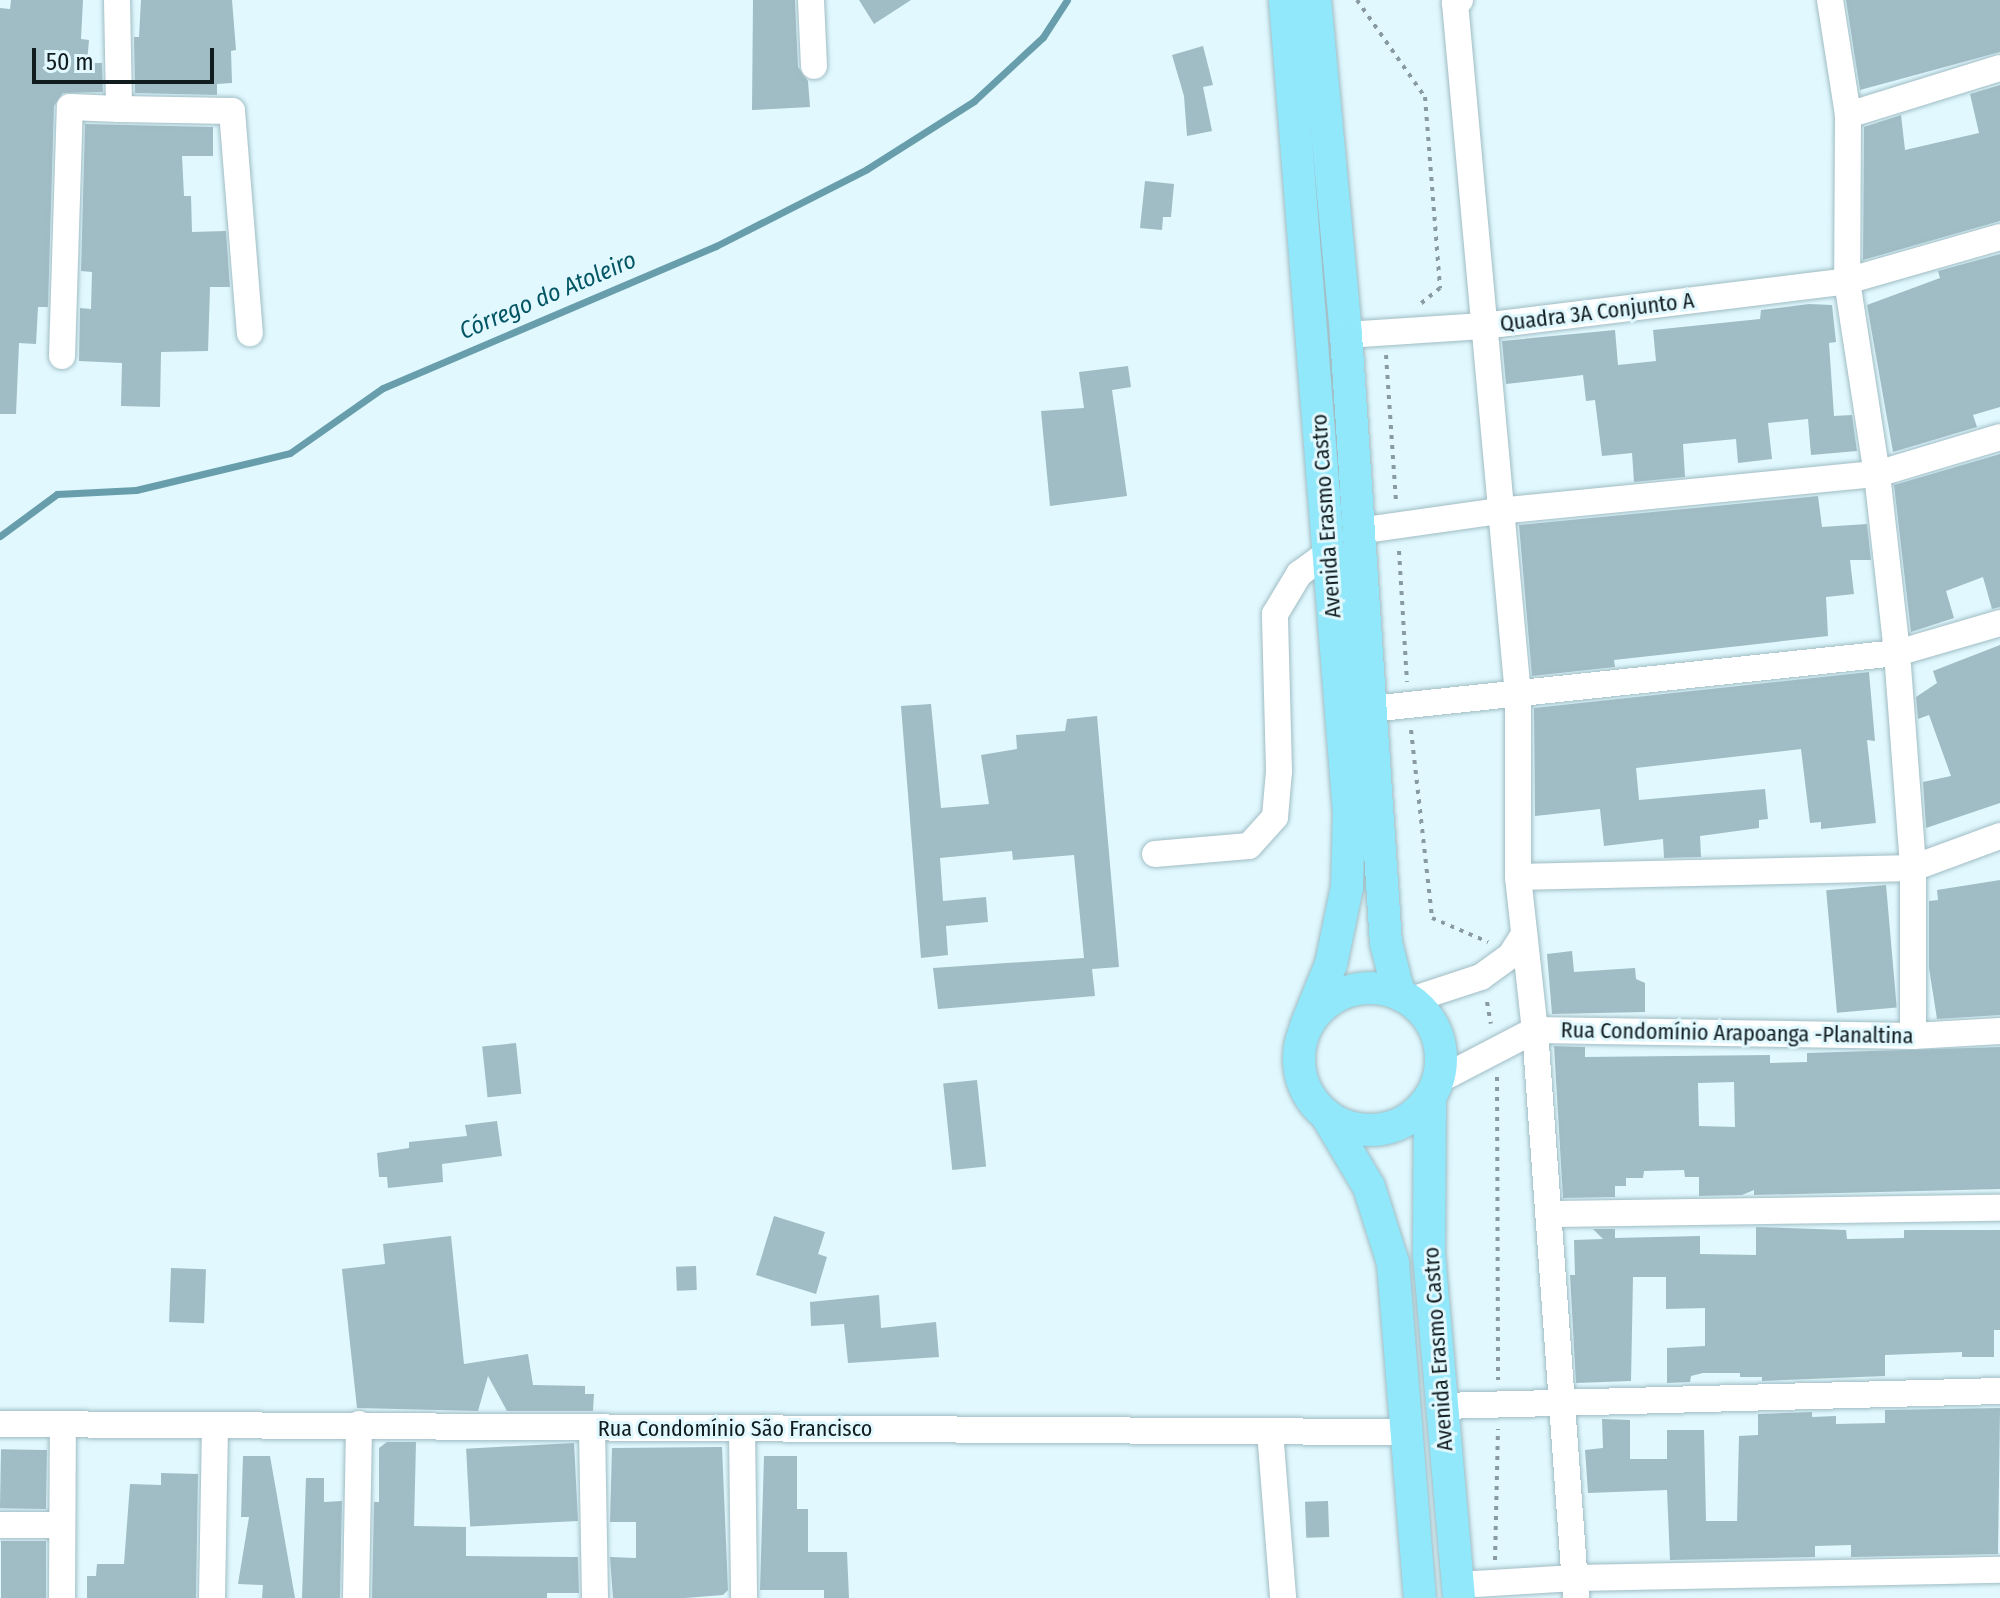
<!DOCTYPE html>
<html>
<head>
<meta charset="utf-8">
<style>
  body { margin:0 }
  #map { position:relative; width:2000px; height:1598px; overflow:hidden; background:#e0f8fe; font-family:"Fira Sans Condensed",sans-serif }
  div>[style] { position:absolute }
  .stream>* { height:7px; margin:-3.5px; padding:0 3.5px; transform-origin:3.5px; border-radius:3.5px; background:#689eac }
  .building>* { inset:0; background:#a0bcc4; transform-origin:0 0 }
  .path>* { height:4px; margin-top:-2px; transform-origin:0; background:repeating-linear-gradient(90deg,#899ba0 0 4px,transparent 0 10px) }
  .roads { filter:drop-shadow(0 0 2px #a0bcc4) drop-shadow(0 0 2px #a0bcc4) }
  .minor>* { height:26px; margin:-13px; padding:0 13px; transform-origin:13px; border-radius:13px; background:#fff }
  .major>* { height:32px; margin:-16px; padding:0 16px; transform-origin:16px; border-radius:16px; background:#92e8fb }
  .major>.ring { margin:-16px; padding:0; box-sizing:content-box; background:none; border:32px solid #92e8fb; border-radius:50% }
  span { translate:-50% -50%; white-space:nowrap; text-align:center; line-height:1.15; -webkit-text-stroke:6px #e0f8fe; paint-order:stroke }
  .street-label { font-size:22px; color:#111c1f }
  .water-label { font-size:24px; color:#045564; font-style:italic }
  .scale { position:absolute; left:32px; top:48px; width:182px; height:36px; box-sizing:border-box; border:4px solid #111c1f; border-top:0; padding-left:10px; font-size:24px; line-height:28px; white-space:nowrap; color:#111c1f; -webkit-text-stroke:6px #e0f8fe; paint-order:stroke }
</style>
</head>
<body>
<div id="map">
  <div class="stream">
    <div style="left:0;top:536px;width:71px;rotate:-36.4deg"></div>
    <div style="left:57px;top:494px;width:79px;rotate:-2.9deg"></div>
    <div style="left:136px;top:490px;width:158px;rotate:-13.5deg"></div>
    <div style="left:290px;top:453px;width:113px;rotate:-35deg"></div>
    <div style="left:383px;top:388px;width:362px;rotate:-23.1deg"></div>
    <div style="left:716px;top:246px;width:169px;rotate:-27deg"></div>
    <div style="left:867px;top:169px;width:127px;rotate:-32.4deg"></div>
    <div style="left:974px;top:101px;width:94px;rotate:-42.8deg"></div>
    <div style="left:1043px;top:37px;width:44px;rotate:-57deg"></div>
  </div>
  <div class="building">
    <div style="clip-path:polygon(11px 0,83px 0,81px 39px,89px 40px,87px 63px,102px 63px,103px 92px,63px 93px,54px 106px,48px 307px,38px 307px,36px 344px,19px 343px,16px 414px,0 414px,0 8px,10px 9px)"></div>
    <div style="clip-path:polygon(141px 0,232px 0,236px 50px,231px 51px,232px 83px,217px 84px,217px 95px,135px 93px,134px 37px,139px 37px)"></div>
    <div style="clip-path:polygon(753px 0,795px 0,798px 67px,808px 81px,810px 107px,752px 110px)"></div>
    <div style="clip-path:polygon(859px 0,911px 0,874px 24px)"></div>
    <div style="clip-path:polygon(1846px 0,2000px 0,2000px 52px,1860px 90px)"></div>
    <div style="clip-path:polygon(1203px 46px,1213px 85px,1203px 87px,1212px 131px,1187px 136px,1184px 96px,1172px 55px)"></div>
    <div style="clip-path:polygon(2000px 85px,2000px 221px,1863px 260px,1864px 127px,1901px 115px,1905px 150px,1979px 133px,1970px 94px)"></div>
    <div style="clip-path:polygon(85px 124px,213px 127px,213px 156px,182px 156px,184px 196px,191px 196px,192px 232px,226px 231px,230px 287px,210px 287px,208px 351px,161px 352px,160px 407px,121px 406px,122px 363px,79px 361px,80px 308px,91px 309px,92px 272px,81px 271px)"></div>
    <div style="clip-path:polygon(1145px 181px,1174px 184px,1171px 217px,1163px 217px,1162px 230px,1140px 228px)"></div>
    <div style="clip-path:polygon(2000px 254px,2000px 407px,1973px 415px,1977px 427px,1893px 452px,1867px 305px,1940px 278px,1938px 271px)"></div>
    <div style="clip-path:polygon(1809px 304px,1832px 305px,1836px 342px,1829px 343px,1834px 416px,1852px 415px,1857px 451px,1811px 455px,1808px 419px,1768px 423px,1772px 459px,1738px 463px,1736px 439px,1683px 444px,1685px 477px,1634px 482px,1632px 453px,1602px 456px,1595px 400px,1586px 401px,1583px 375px,1506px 384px,1502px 341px,1615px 330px,1618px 365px,1656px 361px,1653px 330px,1760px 319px,1761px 310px)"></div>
    <div style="clip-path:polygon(1128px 366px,1131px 387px,1112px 390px,1127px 496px,1050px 506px,1041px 411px,1084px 408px,1079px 372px)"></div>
    <div style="clip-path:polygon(2000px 454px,2000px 607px,1992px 609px,1983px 577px,1946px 591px,1954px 618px,1911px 632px,1894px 485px)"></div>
    <div style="clip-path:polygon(1818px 496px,1822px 527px,1867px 524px,1871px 560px,1850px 560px,1854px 594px,1826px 597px,1828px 636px,1614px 660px,1615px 667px,1532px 676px,1519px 525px)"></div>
    <div style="clip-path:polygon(2000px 645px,2000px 803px,1926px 828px,1923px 782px,1951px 776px,1929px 715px,1918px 719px,1916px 697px,1937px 683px,1933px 671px)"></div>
    <div style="clip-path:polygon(1869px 672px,1875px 741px,1867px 740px,1876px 823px,1821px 829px,1821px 822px,1810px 823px,1801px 749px,1636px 768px,1639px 800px,1765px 789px,1768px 819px,1759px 820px,1759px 828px,1700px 836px,1701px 857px,1664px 858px,1663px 839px,1604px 846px,1600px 809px,1535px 816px,1534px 708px)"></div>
    <div style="clip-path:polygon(931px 704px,941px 808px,989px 804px,981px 755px,1017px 749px,1016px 735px,1065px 731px,1067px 719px,1097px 716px,1119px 967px,1092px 969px,1095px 996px,938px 1009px,933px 968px,1084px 958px,1074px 855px,1013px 860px,1012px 851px,940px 858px,943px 901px,986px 897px,988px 922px,946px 926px,948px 955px,921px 958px,901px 706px)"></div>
    <div style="clip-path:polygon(2000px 880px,2000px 1015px,1937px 1019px,1929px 968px,1929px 901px,1938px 900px,1937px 890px)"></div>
    <div style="left:1886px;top:885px;width:123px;height:60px;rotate:85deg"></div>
    <div style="clip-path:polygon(1572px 951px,1574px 972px,1635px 968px,1636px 979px,1645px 983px,1645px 1012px,1552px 1014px,1547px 954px)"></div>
    <div style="left:516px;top:1043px;width:51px;height:34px;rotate:84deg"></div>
    <div style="clip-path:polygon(evenodd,1554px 1046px,1585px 1047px,1585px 1057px,1770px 1055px,1770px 1063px,1807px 1062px,1807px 1053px,2000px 1047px,2000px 1189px,1754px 1195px,1754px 1190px,1742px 1195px,1699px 1196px,1699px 1177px,1685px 1177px,1684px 1170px,1644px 1171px,1643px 1178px,1626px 1178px,1626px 1186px,1615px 1186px,1615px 1197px,1563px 1198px,1554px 1046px,1734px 1082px,1735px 1127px,1699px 1126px,1698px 1083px,1734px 1082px)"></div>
    <div style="left:977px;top:1080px;width:87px;height:34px;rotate:84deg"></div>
    <div style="clip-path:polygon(497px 1121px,502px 1156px,442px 1164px,443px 1182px,388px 1188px,387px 1177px,379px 1177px,377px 1153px,409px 1148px,409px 1142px,467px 1136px,465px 1125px)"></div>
    <div style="clip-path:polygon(774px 1216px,825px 1232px,818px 1254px,827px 1257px,816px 1294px,756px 1275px)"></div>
    <div style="clip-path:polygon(1756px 1227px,1846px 1230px,1847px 1239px,1904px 1238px,1904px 1230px,2000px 1230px,2000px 1330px,1994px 1330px,1994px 1357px,1962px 1357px,1962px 1352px,1885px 1355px,1885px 1376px,1762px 1381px,1762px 1377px,1740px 1377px,1740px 1373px,1703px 1373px,1691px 1376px,1690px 1382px,1667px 1383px,1667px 1348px,1705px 1346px,1705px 1308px,1666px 1309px,1666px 1277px,1633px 1277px,1631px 1381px,1576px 1383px,1570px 1275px,1575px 1275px,1574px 1240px,1603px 1239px,1593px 1229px,1615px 1229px,1615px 1238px,1700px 1236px,1700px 1254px,1756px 1255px)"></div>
    <div style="clip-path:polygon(451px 1236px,464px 1364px,528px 1354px,533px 1385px,585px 1386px,585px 1394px,594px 1394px,593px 1411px,507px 1411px,488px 1376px,478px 1411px,357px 1408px,342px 1269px,385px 1264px,383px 1244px)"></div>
    <div style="left:696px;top:1266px;width:24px;height:20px;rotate:88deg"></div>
    <div style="left:171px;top:1268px;width:35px;height:54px;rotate:2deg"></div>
    <div style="clip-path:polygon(879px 1295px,881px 1328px,936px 1322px,939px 1357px,848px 1363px,844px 1324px,811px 1326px,810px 1302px)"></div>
    <div style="clip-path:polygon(2000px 1408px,1998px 1554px,1851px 1557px,1851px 1545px,1815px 1546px,1815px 1557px,1670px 1560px,1667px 1490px,1588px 1493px,1585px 1450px,1603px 1448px,1602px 1419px,1630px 1420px,1630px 1459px,1667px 1459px,1667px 1430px,1704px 1430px,1706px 1521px,1737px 1521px,1739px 1436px,1758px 1435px,1758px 1414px,1812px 1412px,1812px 1417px,1836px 1416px,1836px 1424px,1885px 1423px,1885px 1410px)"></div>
    <div style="clip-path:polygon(387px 1442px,416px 1442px,414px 1526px,466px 1527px,466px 1556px,578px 1557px,579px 1593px,547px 1593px,547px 1598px,372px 1598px,374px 1502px,379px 1502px,379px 1448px)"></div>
    <div style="left:574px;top:1443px;width:78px;height:108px;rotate:87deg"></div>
    <div style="clip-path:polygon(722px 1447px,728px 1590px,723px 1595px,685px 1598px,613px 1598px,610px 1557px,636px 1558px,636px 1522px,610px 1522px,612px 1448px)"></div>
    <div style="left:47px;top:1450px;width:59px;height:46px;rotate:91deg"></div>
    <div style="clip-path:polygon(243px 1456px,270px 1456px,295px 1598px,262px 1598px,263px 1585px,238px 1584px,249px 1517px,241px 1517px)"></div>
    <div style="clip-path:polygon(764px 1456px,797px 1456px,797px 1509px,808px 1509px,808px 1552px,847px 1552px,849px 1598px,824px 1598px,824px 1590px,760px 1590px)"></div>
    <div style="clip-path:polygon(161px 1473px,198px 1474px,196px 1598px,87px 1598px,87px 1576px,96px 1576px,97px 1564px,124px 1564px,130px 1484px,161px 1485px)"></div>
    <div style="clip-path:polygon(306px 1478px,324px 1478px,324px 1502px,342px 1501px,340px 1598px,302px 1598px)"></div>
    <div style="left:1328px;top:1501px;width:36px;height:23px;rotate:88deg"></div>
    <div style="left:46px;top:1541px;width:57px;height:45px;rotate:90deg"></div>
  </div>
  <div class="path">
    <div style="left:1357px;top:0;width:118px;rotate:55deg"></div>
    <div style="left:1425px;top:97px;width:192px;rotate:85.5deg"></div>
    <div style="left:1440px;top:288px;width:26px;rotate:141deg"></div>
    <div style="left:1386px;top:355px;width:147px;rotate:86.1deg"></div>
    <div style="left:1399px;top:551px;width:131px;rotate:86.5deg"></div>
    <div style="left:1411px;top:730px;width:189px;rotate:83.6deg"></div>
    <div style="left:1432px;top:918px;width:61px;rotate:23.2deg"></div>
    <div style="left:1487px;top:1002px;width:22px;rotate:80deg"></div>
    <div style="left:1497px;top:1077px;width:303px;rotate:89.8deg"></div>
    <div style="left:1495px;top:1560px;width:131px;rotate:-88.7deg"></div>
  </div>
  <div class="roads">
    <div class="minor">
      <div style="left:117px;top:0;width:109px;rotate:88.9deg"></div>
      <div style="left:119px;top:109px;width:113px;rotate:1deg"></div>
      <div style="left:232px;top:111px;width:223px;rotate:85.4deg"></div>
      <div style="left:811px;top:0;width:66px;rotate:87.4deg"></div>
      <div style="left:1460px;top:0;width:6px;rotate:149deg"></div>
      <div style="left:1455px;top:3px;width:695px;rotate:84.8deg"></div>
      <div style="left:1518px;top:695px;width:182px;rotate:90deg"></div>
      <div style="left:1518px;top:877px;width:154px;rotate:83.7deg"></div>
      <div style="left:1535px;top:1030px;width:569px;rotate:85.87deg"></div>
      <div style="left:1830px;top:0;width:116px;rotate:81.1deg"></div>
      <div style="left:1848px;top:115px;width:166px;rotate:90.3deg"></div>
      <div style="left:1847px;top:281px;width:195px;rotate:81.2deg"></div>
      <div style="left:1877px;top:474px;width:180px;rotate:83.6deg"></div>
      <div style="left:1897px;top:653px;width:216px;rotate:85.7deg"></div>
      <div style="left:1913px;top:868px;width:168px;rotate:90deg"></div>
      <div style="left:1848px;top:115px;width:159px;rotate:-17.2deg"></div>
      <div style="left:1346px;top:335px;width:137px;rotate:-3.8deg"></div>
      <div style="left:1483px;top:326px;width:367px;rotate:-7deg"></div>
      <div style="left:1847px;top:281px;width:159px;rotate:-16deg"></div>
      <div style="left:62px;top:356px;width:249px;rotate:-88.2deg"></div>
      <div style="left:70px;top:107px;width:49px;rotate:2.3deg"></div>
      <div style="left:1358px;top:531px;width:141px;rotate:-8.1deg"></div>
      <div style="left:1498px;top:511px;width:381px;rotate:-5.6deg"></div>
      <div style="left:1877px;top:474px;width:128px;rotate:-16.7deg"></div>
      <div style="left:1371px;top:709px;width:529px;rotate:-6.08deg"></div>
      <div style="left:1897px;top:653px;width:107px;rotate:-16.2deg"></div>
      <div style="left:1155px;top:854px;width:94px;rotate:-4.9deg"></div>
      <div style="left:1249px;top:846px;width:39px;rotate:-48deg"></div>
      <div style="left:1275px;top:817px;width:46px;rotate:-85deg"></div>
      <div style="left:1279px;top:771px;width:157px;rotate:-91.5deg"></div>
      <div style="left:1275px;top:614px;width:47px;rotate:-59deg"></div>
      <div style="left:1299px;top:574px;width:36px;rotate:-36deg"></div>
      <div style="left:1518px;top:877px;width:395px;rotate:-1.3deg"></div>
      <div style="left:1913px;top:868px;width:93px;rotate:-20.2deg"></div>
      <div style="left:1411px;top:1000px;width:74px;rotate:-18.2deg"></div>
      <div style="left:1481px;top:977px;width:37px;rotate:-36deg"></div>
      <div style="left:1511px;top:955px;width:25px;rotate:-58deg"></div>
      <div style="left:1439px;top:1080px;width:108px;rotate:-27.5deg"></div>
      <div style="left:1535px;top:1030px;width:378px;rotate:0.9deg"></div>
      <div style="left:1913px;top:1036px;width:87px;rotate:-3.3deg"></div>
      <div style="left:1549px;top:1214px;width:451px;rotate:-0.8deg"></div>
      <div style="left:1442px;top:1406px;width:558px;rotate:-1.54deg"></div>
      <div style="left:0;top:1424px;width:1406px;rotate:0.33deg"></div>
      <div style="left:592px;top:1428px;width:170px;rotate:89deg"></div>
      <div style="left:742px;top:1429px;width:169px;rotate:89.3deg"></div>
      <div style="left:1270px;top:1431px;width:168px;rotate:85.5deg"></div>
      <div style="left:0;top:1525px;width:62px"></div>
      <div style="left:1458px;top:1585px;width:117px;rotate:-3.4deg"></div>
      <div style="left:1575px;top:1578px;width:425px;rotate:-1.1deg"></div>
      <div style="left:62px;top:1598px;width:173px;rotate:-89.7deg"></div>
      <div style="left:212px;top:1598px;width:172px;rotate:-89deg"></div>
      <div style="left:356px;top:1598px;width:174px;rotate:-89deg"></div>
    </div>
    <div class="major">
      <div style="left:1285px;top:0;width:816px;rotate:85.5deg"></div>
      <div style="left:1349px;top:813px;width:74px;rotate:91.5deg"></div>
      <div style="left:1347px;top:887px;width:79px;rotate:101.7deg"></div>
      <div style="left:1331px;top:964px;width:67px;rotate:112deg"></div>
      <div style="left:1315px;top:0;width:336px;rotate:84.7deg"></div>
      <div style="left:1346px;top:335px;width:609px;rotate:86.24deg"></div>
      <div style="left:1386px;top:943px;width:53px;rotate:75.7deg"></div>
      <div class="ring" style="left:1299px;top:988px;width:110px;height:110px"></div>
      <div style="left:1430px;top:1099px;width:156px;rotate:90.4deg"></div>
      <div style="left:1429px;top:1255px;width:344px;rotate:85deg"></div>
      <div style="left:1327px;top:1116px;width:82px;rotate:59.4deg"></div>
      <div style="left:1369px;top:1187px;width:80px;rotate:72.5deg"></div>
      <div style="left:1393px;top:1263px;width:336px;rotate:85.4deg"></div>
    </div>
  </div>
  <div class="street-label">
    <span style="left:1597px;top:312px;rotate:-7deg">Quadra 3A Conjunto A</span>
    <span style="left:1326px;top:516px;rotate:-94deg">Avenida Erasmo Castro</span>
    <span style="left:1737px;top:1033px;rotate:1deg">Rua Condomínio Arapoanga -Planaltina</span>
    <span style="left:1438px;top:1349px;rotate:-94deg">Avenida Erasmo Castro</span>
    <span style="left:735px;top:1429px">Rua Condomínio São Francisco</span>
  </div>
  <div class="water-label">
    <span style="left:548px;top:296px;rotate:-23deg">Córrego do Atoleiro</span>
  </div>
  <div class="scale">50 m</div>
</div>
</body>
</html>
